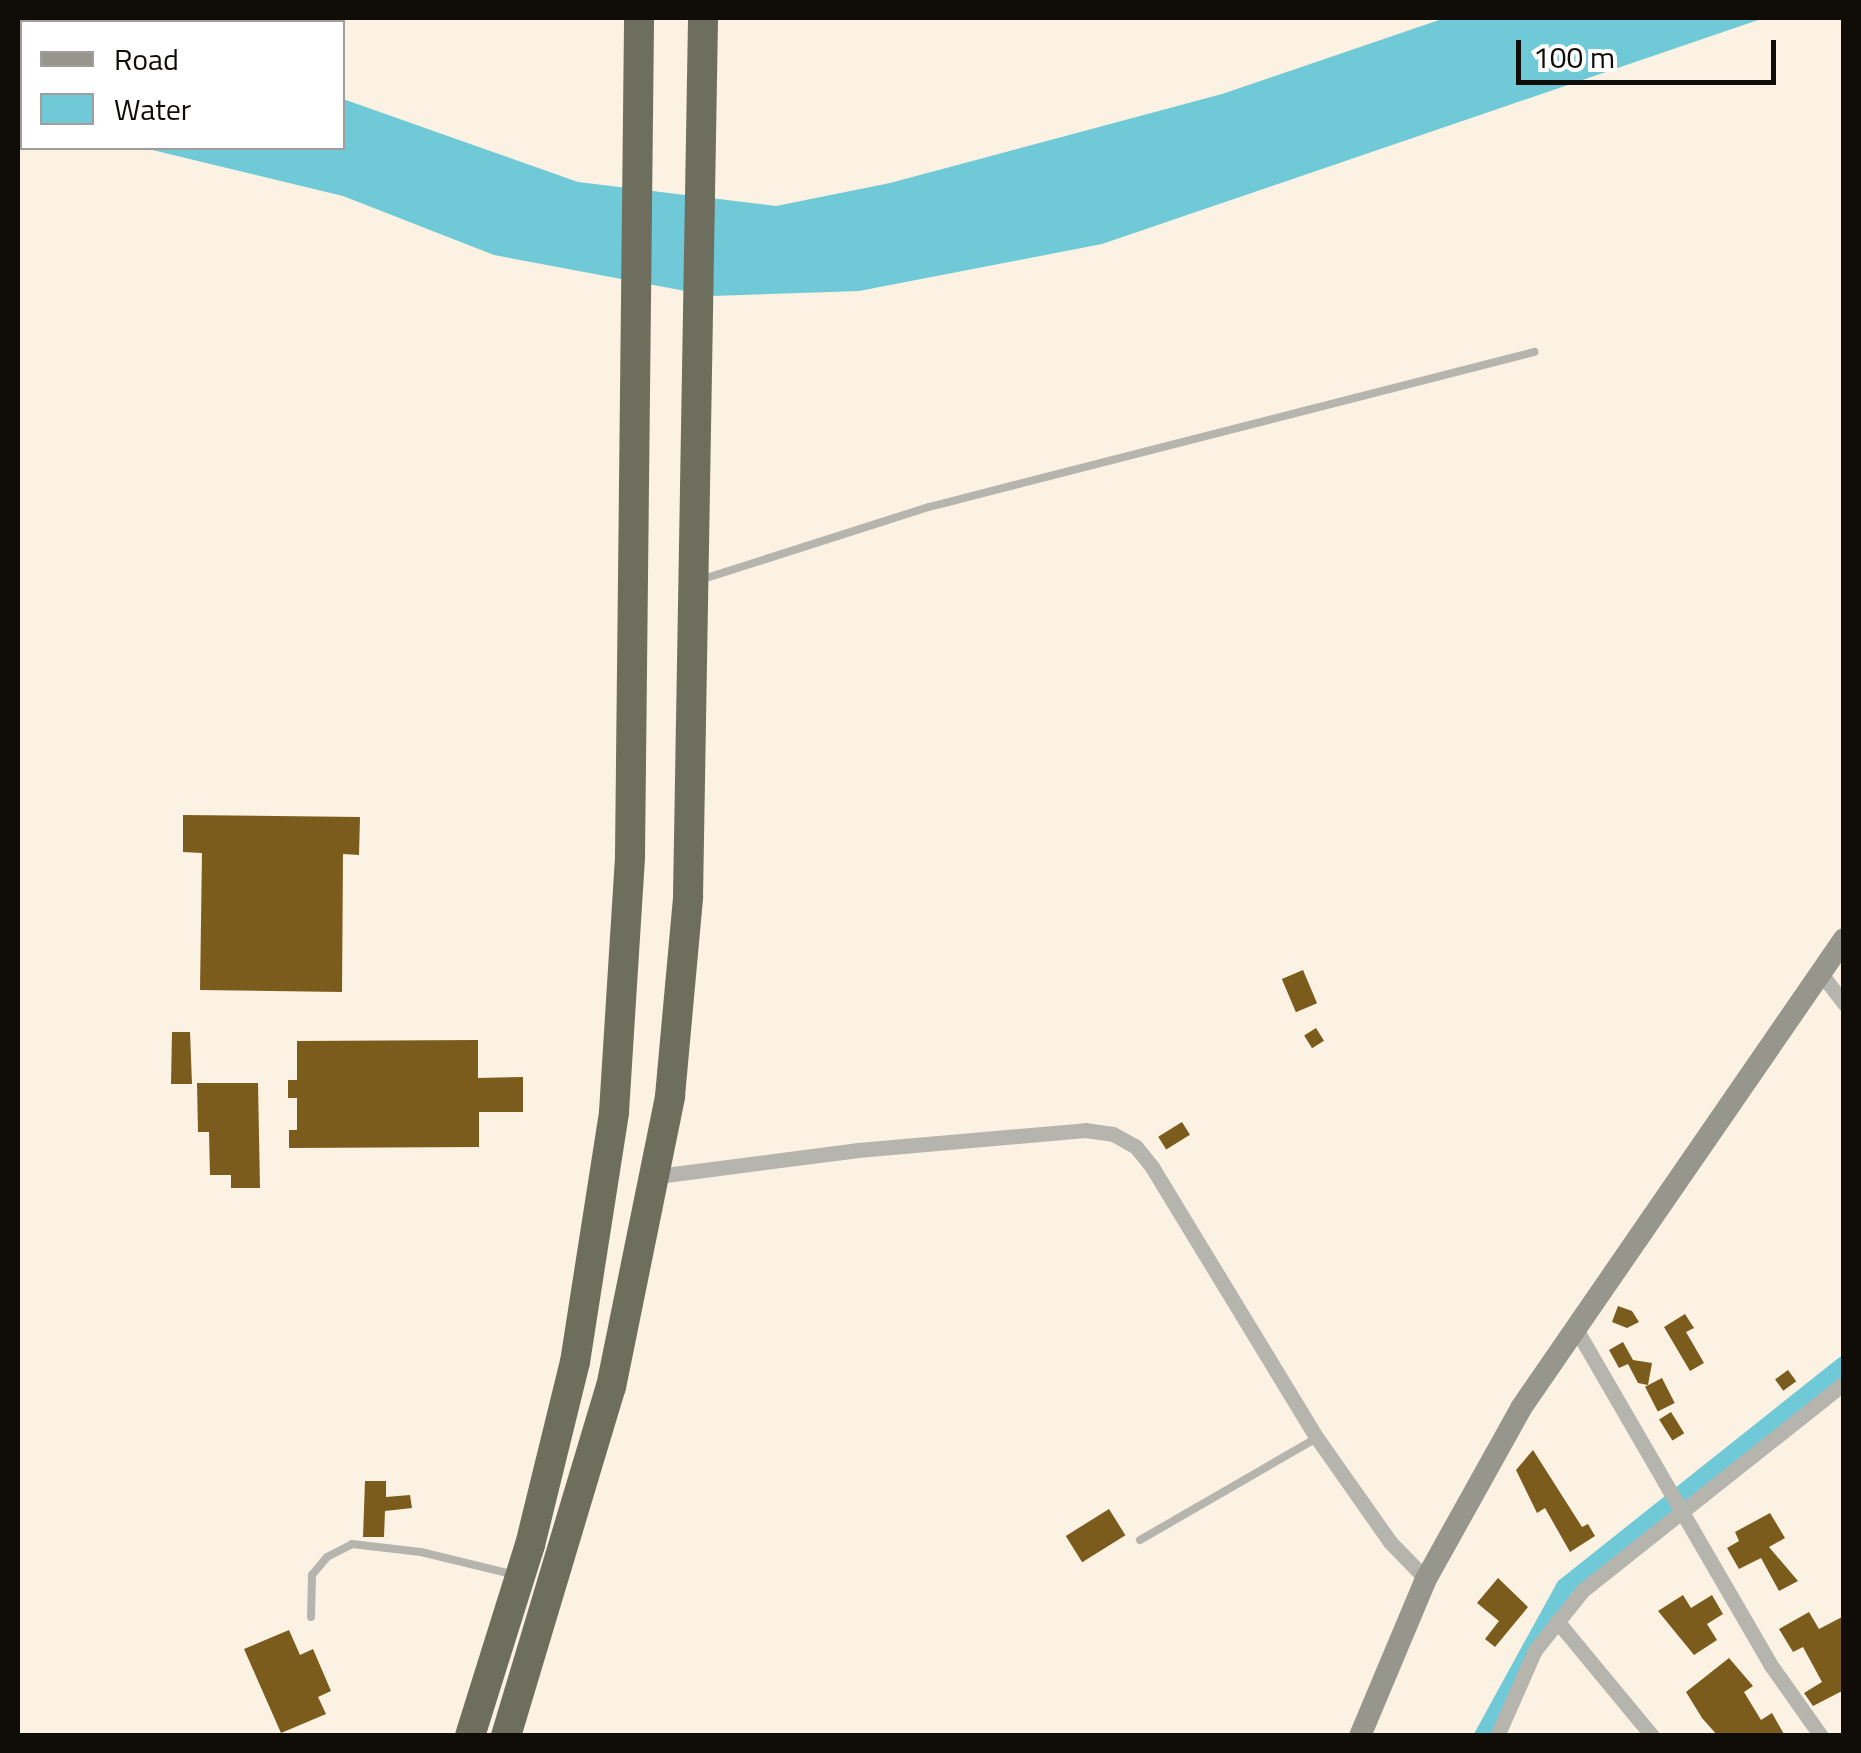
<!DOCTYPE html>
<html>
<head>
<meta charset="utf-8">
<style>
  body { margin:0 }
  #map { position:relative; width:1861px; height:1753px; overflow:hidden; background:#fbf2e3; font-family:"Titillium Web",sans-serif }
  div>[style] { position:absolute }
  .water>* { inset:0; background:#6fc9d6; transform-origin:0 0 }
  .canal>* { height:18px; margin:-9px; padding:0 9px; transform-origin:9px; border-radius:9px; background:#6fc9d6 }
  .building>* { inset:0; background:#7b5c1c; transform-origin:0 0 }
  .lane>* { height:8px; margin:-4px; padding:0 4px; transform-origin:4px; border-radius:4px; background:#b5b5ae }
  .street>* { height:15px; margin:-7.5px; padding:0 7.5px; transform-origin:7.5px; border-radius:7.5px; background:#b5b5ae }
  .secondary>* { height:22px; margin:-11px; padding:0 11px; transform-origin:11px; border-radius:11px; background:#97968c }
  .highway>* { height:30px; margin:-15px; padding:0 15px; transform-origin:15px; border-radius:15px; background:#6e6e5f }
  span { translate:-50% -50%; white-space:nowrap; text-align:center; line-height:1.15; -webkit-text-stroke:9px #fff; paint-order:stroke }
  .frame { position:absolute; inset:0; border:20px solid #100d08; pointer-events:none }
  .legend { position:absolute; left:20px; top:20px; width:325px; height:130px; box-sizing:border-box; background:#fff; border:2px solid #9f9e9c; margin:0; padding:12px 18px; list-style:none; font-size:30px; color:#100d08 }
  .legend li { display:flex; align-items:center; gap:20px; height:50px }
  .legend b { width:50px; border:2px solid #9f9e9c }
  .scale { position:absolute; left:1516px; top:40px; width:260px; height:45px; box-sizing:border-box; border:5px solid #100d08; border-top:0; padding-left:12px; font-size:30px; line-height:35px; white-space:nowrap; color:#100d08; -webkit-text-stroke:8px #fff; paint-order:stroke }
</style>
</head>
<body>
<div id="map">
  <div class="water">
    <div style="clip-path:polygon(1445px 18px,1764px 18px,1102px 244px,859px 291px,712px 296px,494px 255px,343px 196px,144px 148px,342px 148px,343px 99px,578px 182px,776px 206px,890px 183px,1222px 94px)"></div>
    <div style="left:18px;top:24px;width:4px;height:109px;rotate:14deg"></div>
  </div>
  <div class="canal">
    <div style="left:1483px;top:1736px;width:170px;rotate:-61.2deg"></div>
    <div style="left:1565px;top:1587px;width:357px;rotate:-38.5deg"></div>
  </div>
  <div class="building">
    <div style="clip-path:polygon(183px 815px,360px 817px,359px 855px,343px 854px,342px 992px,200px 990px,202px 853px,183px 852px)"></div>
    <div style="left:1303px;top:970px;width:36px;height:23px;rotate:67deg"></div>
    <div style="left:1316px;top:1028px;width:15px;height:14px;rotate:58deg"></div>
    <div style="clip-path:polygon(172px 1032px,190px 1032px,192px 1084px,171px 1084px)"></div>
    <div style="clip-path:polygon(478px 1040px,478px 1078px,523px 1077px,523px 1112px,479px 1112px,479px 1147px,289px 1148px,289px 1130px,297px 1130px,297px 1098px,288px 1098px,288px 1080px,297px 1080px,297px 1041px)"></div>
    <div style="clip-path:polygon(197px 1083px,258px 1083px,260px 1188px,231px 1188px,231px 1175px,210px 1175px,209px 1132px,198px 1132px)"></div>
    <div style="left:1182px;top:1122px;width:15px;height:28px;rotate:58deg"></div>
    <div style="clip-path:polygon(1618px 1306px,1632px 1311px,1639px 1322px,1627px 1328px,1612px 1322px)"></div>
    <div style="clip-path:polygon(1685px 1314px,1694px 1328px,1686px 1332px,1704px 1363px,1690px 1371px,1664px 1327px)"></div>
    <div style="clip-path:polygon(1623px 1342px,1633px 1360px,1652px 1363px,1648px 1385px,1638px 1383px,1628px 1364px,1619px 1368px,1609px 1350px)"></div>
    <div style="left:1788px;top:1370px;width:14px;height:16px;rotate:54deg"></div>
    <div style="left:1662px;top:1378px;width:28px;height:19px;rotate:63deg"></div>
    <div style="left:1671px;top:1412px;width:25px;height:14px;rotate:58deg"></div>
    <div style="clip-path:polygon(1533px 1450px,1582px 1527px,1588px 1524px,1595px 1536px,1570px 1552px,1545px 1508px,1537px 1513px,1516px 1470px)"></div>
    <div style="clip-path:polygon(365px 1481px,386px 1481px,386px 1497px,410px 1495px,412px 1508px,385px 1511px,384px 1537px,363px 1537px)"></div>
    <div style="left:1109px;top:1509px;width:31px;height:51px;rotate:58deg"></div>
    <div style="clip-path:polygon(1770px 1513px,1785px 1538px,1769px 1547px,1798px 1581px,1779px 1591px,1761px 1558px,1739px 1569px,1727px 1548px,1739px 1541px,1735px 1532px)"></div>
    <div style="clip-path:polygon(1498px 1578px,1528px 1607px,1495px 1647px,1485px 1639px,1499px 1621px,1477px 1603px)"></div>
    <div style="clip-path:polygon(1683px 1595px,1691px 1608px,1712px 1595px,1723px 1614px,1707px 1624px,1717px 1640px,1694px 1655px,1658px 1611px)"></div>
    <div style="clip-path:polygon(1809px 1612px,1819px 1629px,1844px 1616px,1844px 1690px,1813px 1706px,1804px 1693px,1822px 1682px,1803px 1647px,1793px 1652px,1779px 1629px)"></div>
    <div style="clip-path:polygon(289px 1630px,300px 1655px,313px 1649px,331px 1691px,318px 1697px,326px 1714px,281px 1733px,244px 1649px)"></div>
    <div style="clip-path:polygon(1729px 1658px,1753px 1686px,1744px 1692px,1761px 1720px,1772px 1713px,1785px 1736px,1718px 1736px,1702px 1718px,1686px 1692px)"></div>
  </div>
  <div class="lane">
    <div style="left:700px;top:580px;width:240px;rotate:-17.7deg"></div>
    <div style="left:929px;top:507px;width:625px;rotate:-14.37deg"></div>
    <div style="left:1140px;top:1540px;width:204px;rotate:-30deg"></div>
    <div style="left:311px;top:1617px;width:42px;rotate:-88.6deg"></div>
    <div style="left:312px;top:1575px;width:23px;rotate:-50deg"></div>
    <div style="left:327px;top:1557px;width:28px;rotate:-27deg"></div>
    <div style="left:352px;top:1544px;width:69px;rotate:6.6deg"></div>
    <div style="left:421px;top:1552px;width:93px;rotate:13.7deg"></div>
  </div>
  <div class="street">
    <div style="left:1822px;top:975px;width:36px;rotate:52deg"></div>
    <div style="left:658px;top:1176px;width:202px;rotate:-7.4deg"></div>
    <div style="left:858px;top:1150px;width:228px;rotate:-5deg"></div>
    <div style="left:1085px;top:1130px;width:28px;rotate:8deg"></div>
    <div style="left:1113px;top:1134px;width:26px;rotate:29deg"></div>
    <div style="left:1136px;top:1147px;width:26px;rotate:51deg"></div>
    <div style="left:1152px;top:1167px;width:317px;rotate:58.7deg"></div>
    <div style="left:1317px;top:1438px;width:127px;rotate:54.9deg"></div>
    <div style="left:1390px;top:1542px;width:52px;rotate:45.8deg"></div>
    <div style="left:1576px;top:1329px;width:387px;rotate:59.9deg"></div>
    <div style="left:1770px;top:1664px;width:88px;rotate:54.7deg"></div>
    <div style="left:1557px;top:1621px;width:149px;rotate:50.4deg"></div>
    <div style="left:1497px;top:1736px;width:94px;rotate:-66.2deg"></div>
    <div style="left:1535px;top:1650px;width:77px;rotate:-51.3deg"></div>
    <div style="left:1583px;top:1590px;width:333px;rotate:-38.4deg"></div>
  </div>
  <div class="secondary">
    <div style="left:1360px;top:1736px;width:170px;rotate:-67.2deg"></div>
    <div style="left:1426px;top:1579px;width:196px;rotate:-60.9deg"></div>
    <div style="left:1521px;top:1408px;width:569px;rotate:-55.44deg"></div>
  </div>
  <div class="highway">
    <div style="left:470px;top:1736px;width:200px;rotate:-72.6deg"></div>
    <div style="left:530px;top:1545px;width:188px;rotate:-76.2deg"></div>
    <div style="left:575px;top:1362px;width:253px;rotate:-81.1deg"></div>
    <div style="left:614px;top:1112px;width:257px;rotate:-86.4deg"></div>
    <div style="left:630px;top:855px;width:837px;rotate:-89.38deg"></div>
    <div style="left:506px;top:1736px;width:364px;rotate:-73.3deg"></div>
    <div style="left:611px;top:1387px;width:297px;rotate:-78.5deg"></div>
    <div style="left:670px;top:1096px;width:200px;rotate:-84.8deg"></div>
    <div style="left:688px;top:897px;width:879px;rotate:-89.02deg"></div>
  </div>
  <div class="frame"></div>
  <ul class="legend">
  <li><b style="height:12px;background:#97968c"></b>Road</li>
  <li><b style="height:28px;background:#6fc9d6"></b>Water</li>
  </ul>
  <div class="scale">100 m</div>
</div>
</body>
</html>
